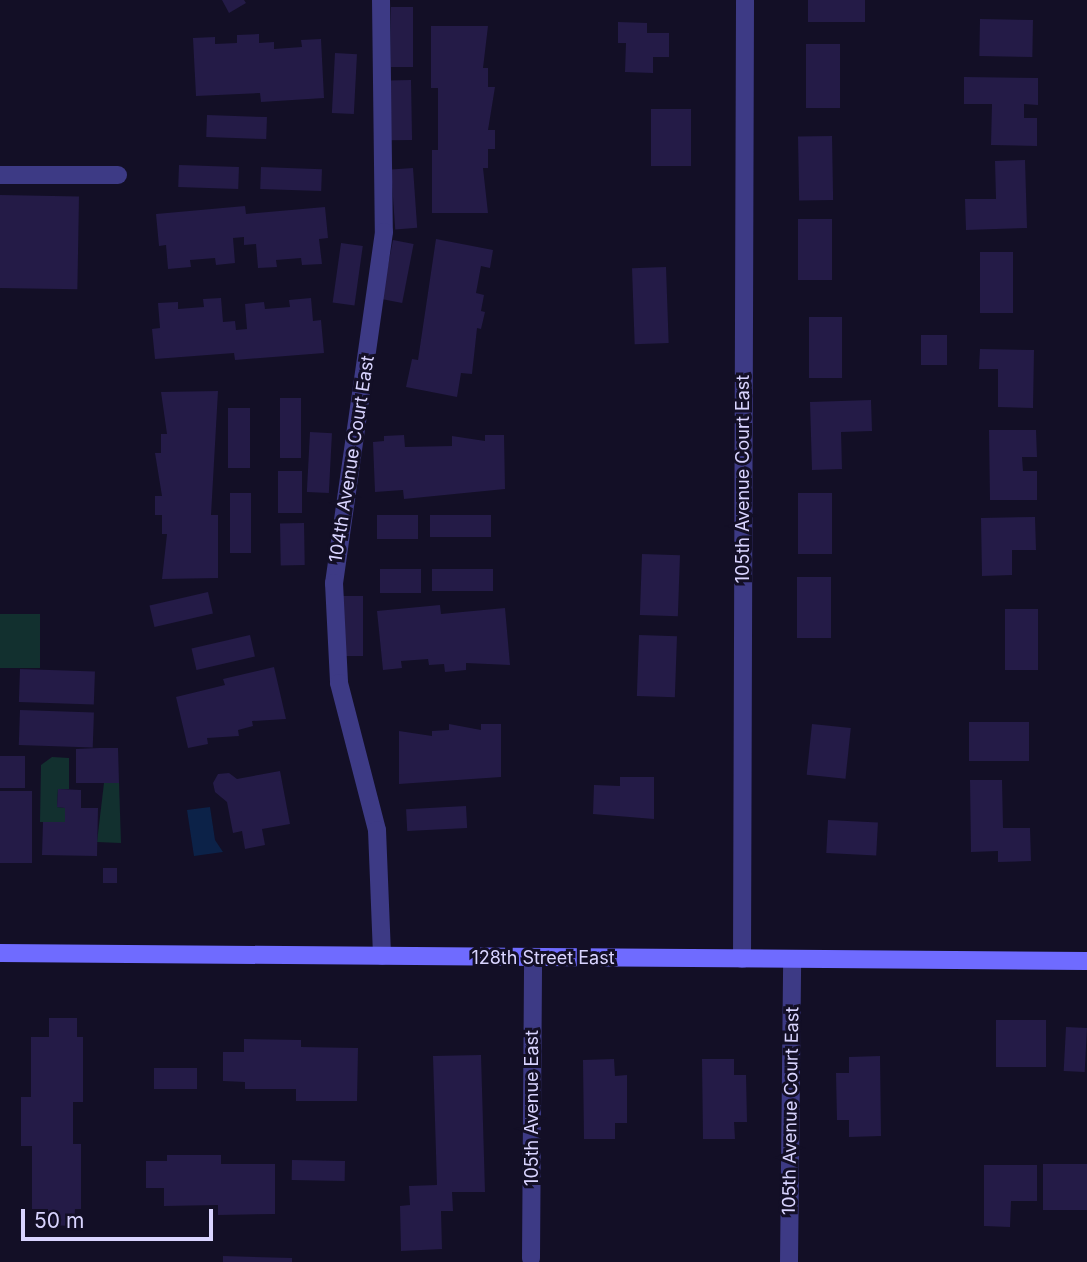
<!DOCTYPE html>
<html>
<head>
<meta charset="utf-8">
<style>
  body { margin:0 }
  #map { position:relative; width:1087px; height:1262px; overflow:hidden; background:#130f26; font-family:Inter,sans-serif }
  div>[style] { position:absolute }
  .green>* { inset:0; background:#12302f; transform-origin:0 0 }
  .water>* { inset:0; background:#0c2248 }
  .building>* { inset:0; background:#241b47; transform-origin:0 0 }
  .street>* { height:18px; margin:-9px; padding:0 9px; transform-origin:9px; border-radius:9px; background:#3d3a85 }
  .secondary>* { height:18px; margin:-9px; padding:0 9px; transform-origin:9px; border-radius:9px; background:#6f6bff }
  span { translate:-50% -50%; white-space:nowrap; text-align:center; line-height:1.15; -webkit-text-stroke:6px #130f26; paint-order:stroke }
  .street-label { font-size:18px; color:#d9d4ff }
  .scale { position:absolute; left:21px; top:1209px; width:192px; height:32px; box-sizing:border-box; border:4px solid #d9d4ff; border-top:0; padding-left:9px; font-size:21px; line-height:24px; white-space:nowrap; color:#d9d4ff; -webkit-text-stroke:5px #130f26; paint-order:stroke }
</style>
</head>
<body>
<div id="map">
  <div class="green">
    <div style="left:0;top:614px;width:40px;height:54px"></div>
    <div style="clip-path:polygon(52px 757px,69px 758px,69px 789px,58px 789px,57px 807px,65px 808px,65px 822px,40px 822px,41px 765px)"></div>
    <div style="clip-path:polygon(104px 783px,119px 783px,121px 843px,97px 842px)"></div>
  </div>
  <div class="water">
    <div style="clip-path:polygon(210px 807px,215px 840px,223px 852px,194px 856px,187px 810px)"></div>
  </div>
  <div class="building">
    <div style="clip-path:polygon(222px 0,244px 0,246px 3px,229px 13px)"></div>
    <div style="left:808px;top:0;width:57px;height:22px"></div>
    <div style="left:391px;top:7px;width:22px;height:60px"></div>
    <div style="left:980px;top:19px;width:53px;height:37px;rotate:1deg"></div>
    <div style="clip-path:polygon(618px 22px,647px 23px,647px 33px,669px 33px,669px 57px,653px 57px,653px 73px,625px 72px,626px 43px,618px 43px)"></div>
    <div style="clip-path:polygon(431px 26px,488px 26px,483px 68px,488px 68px,488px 87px,495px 87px,488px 130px,495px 130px,495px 149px,488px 149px,488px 168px,483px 168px,488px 213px,432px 213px,432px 150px,438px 150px,438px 88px,431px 88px)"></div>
    <div style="clip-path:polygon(259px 34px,259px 43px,274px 42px,274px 49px,302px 47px,301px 40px,321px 39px,324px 98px,261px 102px,260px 93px,196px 96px,193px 38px,215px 37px,215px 44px,237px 43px,237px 35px)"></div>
    <div style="left:806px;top:44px;width:34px;height:64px"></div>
    <div style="left:335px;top:53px;width:22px;height:60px;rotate:3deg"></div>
    <div style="clip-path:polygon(964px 77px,1038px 78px,1038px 105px,1024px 104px,1024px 118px,1037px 118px,1037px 146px,991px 145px,992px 104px,964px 104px)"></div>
    <div style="left:411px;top:80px;width:60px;height:22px;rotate:89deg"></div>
    <div style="left:651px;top:109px;width:40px;height:57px"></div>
    <div style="left:207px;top:115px;width:60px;height:22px;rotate:2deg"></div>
    <div style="left:832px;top:136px;width:64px;height:34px;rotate:89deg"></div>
    <div style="clip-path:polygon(1025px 160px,1027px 228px,966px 230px,965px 199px,996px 199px,995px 161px)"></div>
    <div style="left:179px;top:165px;width:60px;height:22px;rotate:2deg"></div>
    <div style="left:261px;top:167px;width:61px;height:22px;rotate:2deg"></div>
    <div style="left:413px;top:168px;width:60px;height:22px;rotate:86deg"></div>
    <div style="left:0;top:195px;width:79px;height:93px;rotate:1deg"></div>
    <div style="clip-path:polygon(245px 206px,246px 214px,325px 207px,328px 238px,319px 239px,322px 264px,302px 265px,301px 258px,276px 260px,277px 267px,258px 268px,256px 244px,244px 245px,244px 237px,233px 238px,235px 263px,216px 265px,215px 258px,190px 260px,191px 267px,168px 269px,166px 245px,159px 246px,156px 214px)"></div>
    <div style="left:798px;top:219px;width:34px;height:61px"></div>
    <div style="clip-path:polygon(436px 239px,493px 250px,490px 268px,481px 266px,476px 293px,484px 295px,481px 311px,485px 312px,481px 329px,477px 328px,472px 374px,461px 373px,457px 397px,406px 387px,412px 359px,418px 360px)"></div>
    <div style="left:393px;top:240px;width:21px;height:60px;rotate:11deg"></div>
    <div style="left:341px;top:243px;width:22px;height:60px;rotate:8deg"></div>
    <div style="left:980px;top:252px;width:33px;height:61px"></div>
    <div style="left:666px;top:267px;width:76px;height:34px;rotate:88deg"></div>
    <div style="clip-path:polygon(221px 298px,223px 322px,235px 321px,236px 330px,247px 329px,245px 304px,264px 302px,265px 309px,290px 307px,289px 300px,311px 298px,313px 321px,321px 320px,324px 353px,235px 360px,234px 353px,155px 359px,152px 329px,160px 328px,158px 303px,178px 302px,178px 309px,204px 307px,203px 299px)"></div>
    <div style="left:809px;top:317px;width:33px;height:61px"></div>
    <div style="left:921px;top:335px;width:26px;height:30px"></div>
    <div style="clip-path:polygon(980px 349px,1034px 350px,1033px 408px,998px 407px,998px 369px,979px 369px)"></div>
    <div style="clip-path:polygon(218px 391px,211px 515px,218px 515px,218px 578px,162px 579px,167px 534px,162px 534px,162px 515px,155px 515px,155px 496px,162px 496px,155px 453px,161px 453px,161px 434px,167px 434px,161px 392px)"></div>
    <div style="left:280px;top:398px;width:21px;height:60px"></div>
    <div style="clip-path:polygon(871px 400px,872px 431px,841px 432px,842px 469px,812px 470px,810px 402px)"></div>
    <div style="left:228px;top:408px;width:22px;height:60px"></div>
    <div style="clip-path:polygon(989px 430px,1036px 430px,1037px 457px,1022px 457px,1023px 471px,1037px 471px,1037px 500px,990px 500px)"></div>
    <div style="left:310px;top:432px;width:22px;height:60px;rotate:3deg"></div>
    <div style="clip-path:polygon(404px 435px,405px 447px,452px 446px,452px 436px,485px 441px,485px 435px,504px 435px,505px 489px,404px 499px,403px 490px,375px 492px,373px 442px,384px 441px,384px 436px)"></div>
    <div style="left:278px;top:471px;width:24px;height:42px"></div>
    <div style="left:230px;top:493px;width:21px;height:60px"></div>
    <div style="left:798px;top:493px;width:34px;height:61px"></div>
    <div style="left:377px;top:515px;width:41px;height:24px"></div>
    <div style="left:491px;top:515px;width:22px;height:61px;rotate:90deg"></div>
    <div style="clip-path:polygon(1035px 517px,1036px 550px,1012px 550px,1012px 575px,982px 576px,981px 518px)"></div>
    <div style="left:304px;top:523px;width:42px;height:24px;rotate:89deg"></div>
    <div style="left:642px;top:554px;width:38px;height:61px;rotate:2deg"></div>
    <div style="left:421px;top:569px;width:24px;height:41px;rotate:90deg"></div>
    <div style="left:432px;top:569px;width:61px;height:22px"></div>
    <div style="left:797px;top:577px;width:34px;height:61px"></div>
    <div style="left:208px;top:592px;width:22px;height:60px;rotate:77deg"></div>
    <div style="left:342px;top:596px;width:21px;height:60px"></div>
    <div style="clip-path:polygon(440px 605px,441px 614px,505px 608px,510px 665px,466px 663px,466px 670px,445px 672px,444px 664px,429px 665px,428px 659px,401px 661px,402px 668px,383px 670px,377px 611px)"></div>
    <div style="left:1005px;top:609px;width:33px;height:61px"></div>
    <div style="left:250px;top:635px;width:22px;height:60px;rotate:77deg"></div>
    <div style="left:639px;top:635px;width:38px;height:61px;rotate:2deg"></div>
    <div style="clip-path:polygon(274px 667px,286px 719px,252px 721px,253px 726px,238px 730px,239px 736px,207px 738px,208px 744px,188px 748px,176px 697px,225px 685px,223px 679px)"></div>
    <div style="left:20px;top:669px;width:75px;height:33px;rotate:2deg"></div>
    <div style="left:20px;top:710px;width:74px;height:35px;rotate:2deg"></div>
    <div style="left:1029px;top:722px;width:39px;height:60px;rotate:90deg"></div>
    <div style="clip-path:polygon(449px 724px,481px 730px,481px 724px,501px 724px,501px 777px,399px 784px,399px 731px,432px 736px,432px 731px,449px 730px)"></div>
    <div style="left:812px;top:724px;width:39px;height:51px;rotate:6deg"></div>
    <div style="clip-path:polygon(99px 748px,118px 748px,119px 783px,76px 783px,76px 749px)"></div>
    <div style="left:0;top:756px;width:25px;height:32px"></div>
    <div style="clip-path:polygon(280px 771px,290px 824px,262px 829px,265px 845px,245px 849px,242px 831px,233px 833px,227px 802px,215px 792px,213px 783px,218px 774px,229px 773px,237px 779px)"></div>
    <div style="clip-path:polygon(620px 777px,654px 777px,654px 819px,593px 814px,594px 785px,620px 786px)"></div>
    <div style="clip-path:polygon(970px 780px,1002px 780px,1003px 828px,1030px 828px,1031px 861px,998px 862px,998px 851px,971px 852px)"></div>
    <div style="clip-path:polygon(58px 789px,81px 790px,81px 808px,98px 808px,97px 856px,42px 855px,43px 822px,65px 822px,65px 808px,57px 807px)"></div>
    <div style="left:0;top:791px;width:32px;height:72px"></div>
    <div style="left:466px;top:806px;width:22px;height:60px;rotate:87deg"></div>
    <div style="left:828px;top:820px;width:50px;height:33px;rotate:3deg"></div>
    <div style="left:103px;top:868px;width:14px;height:15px"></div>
    <div style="clip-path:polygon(49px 1018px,77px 1018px,77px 1037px,83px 1037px,83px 1102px,73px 1102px,73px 1144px,81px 1144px,81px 1209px,75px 1209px,74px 1226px,48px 1225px,48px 1209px,32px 1209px,32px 1146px,21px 1146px,21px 1097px,31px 1097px,31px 1037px,49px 1037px)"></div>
    <div style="left:996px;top:1020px;width:50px;height:47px"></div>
    <div style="left:1066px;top:1027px;width:21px;height:44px;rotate:3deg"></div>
    <div style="clip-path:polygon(244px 1039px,301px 1040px,301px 1047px,358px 1048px,357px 1101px,296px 1101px,296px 1089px,245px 1089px,245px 1082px,223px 1081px,223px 1052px,244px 1052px)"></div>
    <div style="clip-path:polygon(481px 1055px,485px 1192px,452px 1192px,453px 1211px,441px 1211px,442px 1249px,401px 1251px,400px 1206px,410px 1205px,409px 1186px,437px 1185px,433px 1056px)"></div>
    <div style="clip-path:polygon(880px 1056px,881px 1136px,849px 1137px,849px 1120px,837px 1120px,836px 1073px,849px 1073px,849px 1057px)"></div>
    <div style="clip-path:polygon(614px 1059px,615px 1076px,627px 1075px,627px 1123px,615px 1123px,615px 1139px,584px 1139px,583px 1060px)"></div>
    <div style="clip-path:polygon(702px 1059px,734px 1059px,734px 1075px,746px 1075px,747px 1122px,734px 1122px,735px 1139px,703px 1139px)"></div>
    <div style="left:197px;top:1068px;width:21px;height:43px;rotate:90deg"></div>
    <div style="clip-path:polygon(167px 1155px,221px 1155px,221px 1164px,275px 1164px,275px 1214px,218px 1215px,218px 1205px,164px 1206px,164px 1188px,146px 1188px,146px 1161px,167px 1161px)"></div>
    <div style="left:292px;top:1160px;width:53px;height:20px;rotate:1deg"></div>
    <div style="left:1043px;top:1164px;width:44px;height:46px"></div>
    <div style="clip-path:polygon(984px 1165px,1037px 1165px,1037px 1201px,1011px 1201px,1010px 1227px,984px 1226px)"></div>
    <div style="clip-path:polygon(223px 1256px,292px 1258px,292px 1262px,223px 1262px)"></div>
  </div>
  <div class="street">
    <div style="left:381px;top:0;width:232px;rotate:89.3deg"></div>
    <div style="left:384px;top:232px;width:355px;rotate:98.1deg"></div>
    <div style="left:334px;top:583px;width:100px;rotate:87.1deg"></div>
    <div style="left:339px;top:683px;width:152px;rotate:75.5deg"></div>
    <div style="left:377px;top:830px;width:126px;rotate:87.7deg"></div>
    <div style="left:0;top:175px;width:118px"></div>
    <div style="left:742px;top:959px;width:959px;rotate:-89.82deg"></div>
    <div style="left:531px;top:1258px;width:300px;rotate:-89.6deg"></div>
    <div style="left:789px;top:1262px;width:303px;rotate:-89.4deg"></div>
  </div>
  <div class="secondary">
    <div style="left:0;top:953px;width:1087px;rotate:0.42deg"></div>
  </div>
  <div class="street-label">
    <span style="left:352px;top:459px;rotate:-81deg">104th Avenue Court East</span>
    <span style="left:743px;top:479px;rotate:-90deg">105th Avenue Court East</span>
    <span style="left:543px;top:958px">128th Street East</span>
    <span style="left:532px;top:1108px;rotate:-90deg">105th Avenue East</span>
    <span style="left:791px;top:1111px;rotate:-89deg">105th Avenue Court East</span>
  </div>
  <div class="scale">50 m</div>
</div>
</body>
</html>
